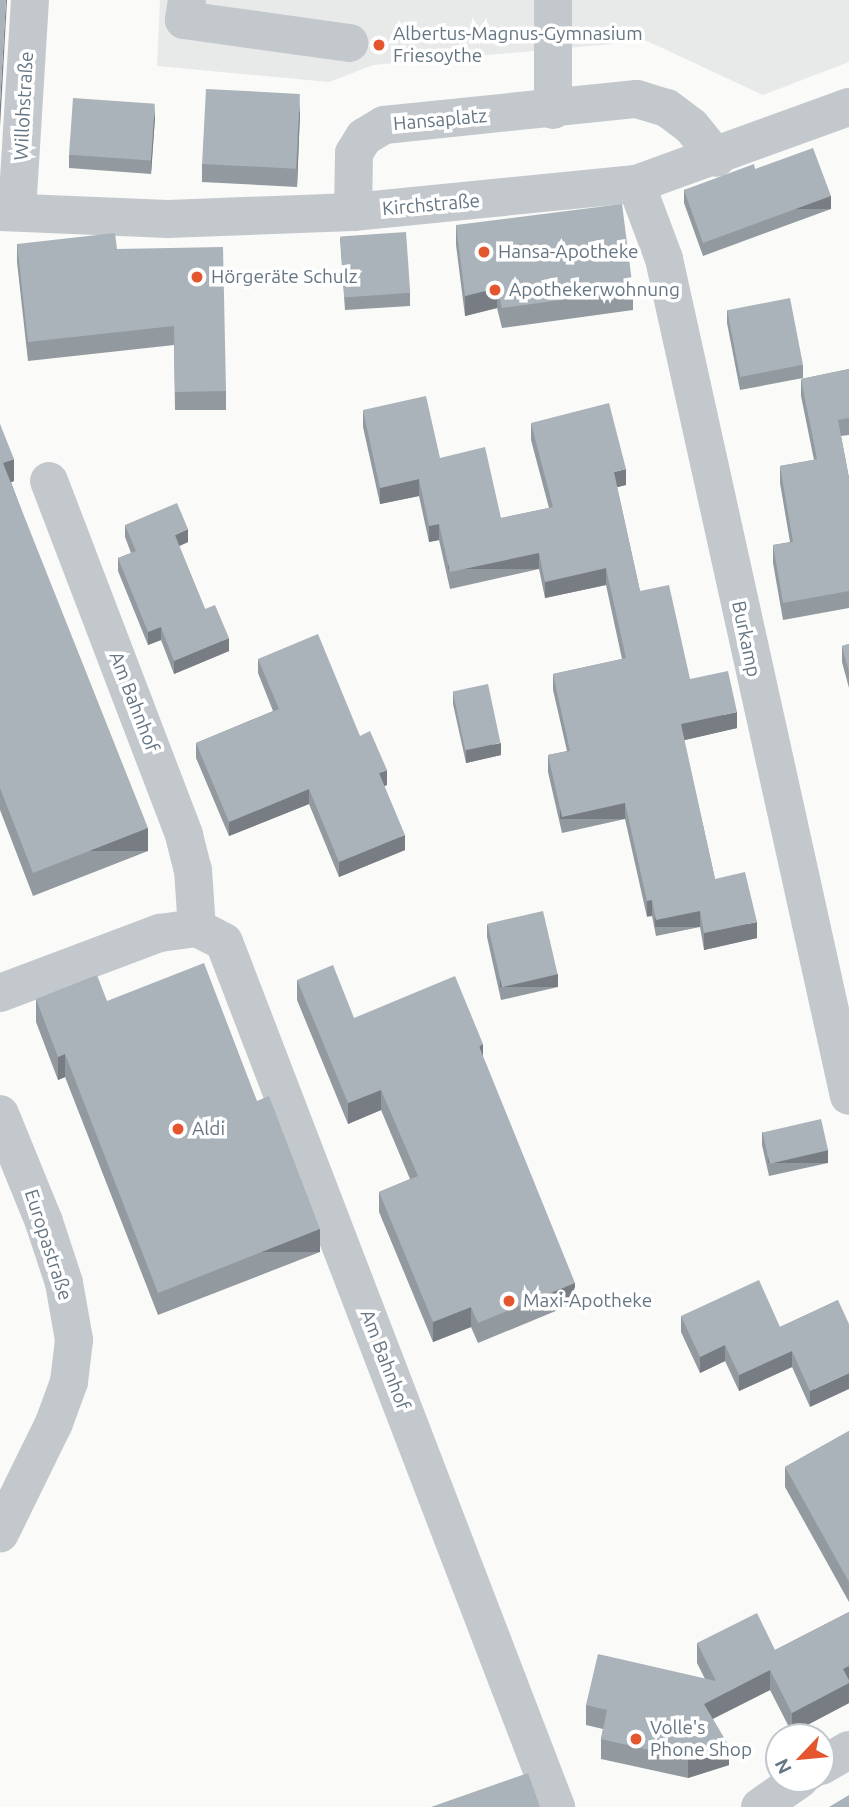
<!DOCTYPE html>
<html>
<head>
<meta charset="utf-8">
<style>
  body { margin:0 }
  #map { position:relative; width:849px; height:1807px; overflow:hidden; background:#fafaf8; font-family:Ubuntu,sans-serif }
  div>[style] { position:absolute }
  .built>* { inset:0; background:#e8e9e9 }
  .minor>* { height:38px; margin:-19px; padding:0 19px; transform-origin:19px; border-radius:19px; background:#c3c8cc }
  .wall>* { inset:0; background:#929a9f }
  .shaded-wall>* { inset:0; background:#777d82; transform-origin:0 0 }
  .building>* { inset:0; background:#aab3b9; transform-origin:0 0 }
  .dots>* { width:19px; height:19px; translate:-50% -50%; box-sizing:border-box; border:4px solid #fff; border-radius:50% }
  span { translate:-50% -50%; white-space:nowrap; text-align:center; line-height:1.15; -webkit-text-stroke:7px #fff; paint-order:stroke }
  .poi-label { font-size:19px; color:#657683 }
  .left { translate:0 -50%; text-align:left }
  .street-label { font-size:19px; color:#657683 }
  .north { position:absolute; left:765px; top:1723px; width:70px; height:70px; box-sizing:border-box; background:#fff; border:2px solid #c1c8cd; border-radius:50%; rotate:244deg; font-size:19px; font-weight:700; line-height:28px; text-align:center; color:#657683 }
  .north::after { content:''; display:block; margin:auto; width:24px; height:32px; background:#e4572e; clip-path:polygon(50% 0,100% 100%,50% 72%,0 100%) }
</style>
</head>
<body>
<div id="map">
  <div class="built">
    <div style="clip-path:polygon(160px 0,849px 0,849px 62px,763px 95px,647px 41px,373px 65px,329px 82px,157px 66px)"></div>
  </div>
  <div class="minor">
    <div style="left:187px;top:0;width:20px;rotate:99deg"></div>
    <div style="left:184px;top:20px;width:167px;rotate:7.9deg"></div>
    <div style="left:553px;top:0;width:110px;rotate:90deg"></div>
    <div style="left:636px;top:184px;width:80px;rotate:69.5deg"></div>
    <div style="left:664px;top:259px;width:857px;rotate:77.54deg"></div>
    <div style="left:0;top:212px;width:168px;rotate:2.4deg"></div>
    <div style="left:168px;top:219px;width:185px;rotate:-2.2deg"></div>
    <div style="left:353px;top:212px;width:284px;rotate:-5.7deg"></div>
    <div style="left:636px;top:184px;width:226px;rotate:-19.9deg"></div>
    <div style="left:17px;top:212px;width:212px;rotate:-86.5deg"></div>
    <div style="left:353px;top:212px;width:59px;rotate:-89deg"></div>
    <div style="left:354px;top:153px;width:19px;rotate:-58deg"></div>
    <div style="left:364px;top:137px;width:23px;rotate:-31deg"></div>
    <div style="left:384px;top:125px;width:254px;rotate:-5.9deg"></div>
    <div style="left:637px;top:99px;width:31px;rotate:17deg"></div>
    <div style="left:667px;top:108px;width:30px;rotate:37deg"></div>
    <div style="left:691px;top:126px;width:41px;rotate:50.9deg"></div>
    <div style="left:49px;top:481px;width:379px;rotate:69.1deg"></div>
    <div style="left:184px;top:835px;width:36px;rotate:76deg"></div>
    <div style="left:193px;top:870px;width:58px;rotate:86.1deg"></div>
    <div style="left:0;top:993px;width:171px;rotate:-20.6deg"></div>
    <div style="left:160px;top:933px;width:37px;rotate:-8deg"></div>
    <div style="left:197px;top:928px;width:30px;rotate:27deg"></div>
    <div style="left:224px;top:942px;width:927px;rotate:69deg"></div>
    <div style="left:0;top:1114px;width:117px;rotate:67.8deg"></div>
    <div style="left:44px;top:1222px;width:64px;rotate:71.8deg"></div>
    <div style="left:64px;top:1283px;width:58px;rotate:80deg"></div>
    <div style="left:74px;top:1340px;width:42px;rotate:96.8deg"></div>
    <div style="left:69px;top:1382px;width:44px;rotate:110.1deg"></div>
    <div style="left:54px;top:1423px;width:123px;rotate:116.1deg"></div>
    <div style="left:821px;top:1766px;width:32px;rotate:-30deg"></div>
    <div style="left:760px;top:1807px;width:49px;rotate:-35deg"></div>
  </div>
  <div class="wall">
    <div style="clip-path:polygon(300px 112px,297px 187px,202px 182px,202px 164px)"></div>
    <div style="clip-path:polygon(155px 117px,151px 174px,69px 168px,69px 155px)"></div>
    <div style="clip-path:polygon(755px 169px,831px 209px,703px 256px,684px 203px,684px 190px)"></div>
    <div style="clip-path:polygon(456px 225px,633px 290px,633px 310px,502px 328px,497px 308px,465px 316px,456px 245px)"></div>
    <div style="clip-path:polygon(340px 238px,410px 293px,410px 306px,345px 310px)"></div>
    <div style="clip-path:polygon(17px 244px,117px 249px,226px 391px,226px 410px,175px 410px,174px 345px,28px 361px,17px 262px)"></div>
    <div style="clip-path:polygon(727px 310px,803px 365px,803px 378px,740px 390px,727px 323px)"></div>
    <div style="clip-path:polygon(849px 369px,849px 435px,841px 436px,849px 478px,849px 608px,783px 620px,773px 563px,773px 545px,790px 542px,780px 483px,780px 466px,814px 460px,801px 396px,801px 379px)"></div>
    <div style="clip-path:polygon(363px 410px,440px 458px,501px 518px,549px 508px,531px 440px,531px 423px,626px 485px,617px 487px,640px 591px,690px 679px,737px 728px,684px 740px,715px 879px,757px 938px,704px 950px,700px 927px,656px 936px,652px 916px,647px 917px,625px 819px,562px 833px,548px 772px,548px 755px,567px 751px,553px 690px,553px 674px,622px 659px,606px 585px,545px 598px,539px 569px,450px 589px,439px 540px,429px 542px,419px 496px,380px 504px,363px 427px)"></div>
    <div style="clip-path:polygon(0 424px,14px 481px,11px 482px,148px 851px,33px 896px,0 810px)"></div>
    <div style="clip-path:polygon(125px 525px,188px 542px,179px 546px,205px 609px,229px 651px,174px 674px,161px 640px,148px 645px,118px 571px,118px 558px,131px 553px,125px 537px)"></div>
    <div style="clip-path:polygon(849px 644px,849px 688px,842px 662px,842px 646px)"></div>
    <div style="clip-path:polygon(258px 659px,360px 736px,387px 785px,384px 786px,405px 850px,339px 877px,309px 804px,229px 836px,196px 758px,196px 743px,273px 711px,258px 673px)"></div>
    <div style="clip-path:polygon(453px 691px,501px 755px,466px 763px,453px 704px)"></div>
    <div style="clip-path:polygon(487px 924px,558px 987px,501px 1000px,487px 937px)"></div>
    <div style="clip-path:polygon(297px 980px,354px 1018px,483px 1058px,575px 1303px,478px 1343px,471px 1327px,433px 1342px,379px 1212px,379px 1192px,410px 1179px,381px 1110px,348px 1124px,297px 1000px)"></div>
    <div style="clip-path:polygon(36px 999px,107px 1001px,320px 1252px,158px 1315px,65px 1077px,58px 1080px,36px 1022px)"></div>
    <div style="clip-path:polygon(762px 1132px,828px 1163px,769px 1176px,762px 1145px)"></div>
    <div style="clip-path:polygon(838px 1300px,810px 1407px,792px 1367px,739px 1391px,725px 1361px,700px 1373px,681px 1332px,681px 1316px,780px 1327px)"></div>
    <div style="clip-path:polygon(849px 1431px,849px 1602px,785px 1487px,785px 1467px)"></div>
    <div style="clip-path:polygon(849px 1612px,849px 1703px,792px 1733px,770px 1690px,713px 1719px,729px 1765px,688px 1778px,601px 1759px,601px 1739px,603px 1729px,586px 1725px,586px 1705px,705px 1679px,697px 1663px,697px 1643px,775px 1650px)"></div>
  </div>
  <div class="shaded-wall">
    <div style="clip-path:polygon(6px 0,7px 0,0 127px,0 104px)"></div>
    <div style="clip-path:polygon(300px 94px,300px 112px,297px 187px,297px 168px)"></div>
    <div style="clip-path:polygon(155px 104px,155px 117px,151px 174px,151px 161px)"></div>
    <div style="left:831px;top:196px;width:13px;height:136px;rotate:90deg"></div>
    <div style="clip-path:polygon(497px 288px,497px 308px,465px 316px,465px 296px)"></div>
    <div style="clip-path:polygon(14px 459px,14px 481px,3px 486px,3px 463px)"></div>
    <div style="clip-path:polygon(626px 469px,626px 485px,614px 488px,614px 472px)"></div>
    <div style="clip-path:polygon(419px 479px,419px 496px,380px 504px,380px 488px)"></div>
    <div style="clip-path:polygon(439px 524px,439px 540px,429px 542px,429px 526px)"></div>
    <div style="clip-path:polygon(188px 529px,188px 542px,175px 548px,175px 535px)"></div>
    <div style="left:539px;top:553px;width:16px;height:91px;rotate:90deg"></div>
    <div style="clip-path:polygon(606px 568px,606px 585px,545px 598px,545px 582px)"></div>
    <div style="clip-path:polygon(161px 627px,161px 640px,148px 645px,148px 632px)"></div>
    <div style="clip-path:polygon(229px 638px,229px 651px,174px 674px,174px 661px)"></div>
    <div style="clip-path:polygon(737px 712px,737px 728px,681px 741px,681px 724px)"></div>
    <div style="clip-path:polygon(501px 743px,501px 755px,466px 763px,466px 750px)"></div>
    <div style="clip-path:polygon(387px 770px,387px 785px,379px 788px,379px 773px)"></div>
    <div style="clip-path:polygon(309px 789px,309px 804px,229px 836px,229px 822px)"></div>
    <div style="left:625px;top:803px;width:16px;height:65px;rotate:90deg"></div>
    <div style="left:148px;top:828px;width:23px;height:123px;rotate:90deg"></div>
    <div style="clip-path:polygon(405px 835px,405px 850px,339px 877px,339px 862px)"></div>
    <div style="left:652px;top:900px;width:16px;height:5px;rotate:90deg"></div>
    <div style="left:700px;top:911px;width:16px;height:45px;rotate:90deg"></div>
    <div style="clip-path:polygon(757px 922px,757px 938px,704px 950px,704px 933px)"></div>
    <div style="left:558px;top:974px;width:13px;height:58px;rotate:90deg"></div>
    <div style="clip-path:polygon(483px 1044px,483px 1064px,479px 1046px)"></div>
    <div style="clip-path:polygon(65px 1054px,65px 1077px,58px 1080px,58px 1057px)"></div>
    <div style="clip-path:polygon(381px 1090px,381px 1110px,348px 1124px,348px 1103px)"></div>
    <div style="left:828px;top:1150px;width:13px;height:60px;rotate:90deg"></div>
    <div style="left:320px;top:1229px;width:23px;height:174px;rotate:90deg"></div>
    <div style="left:575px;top:1283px;width:20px;height:105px;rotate:90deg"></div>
    <div style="clip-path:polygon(471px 1307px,471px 1327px,433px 1342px,433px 1322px)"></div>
    <div style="clip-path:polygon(725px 1345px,725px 1361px,700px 1373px,700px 1357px)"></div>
    <div style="clip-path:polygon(792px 1351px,792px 1367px,739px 1391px,739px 1375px)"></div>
    <div style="clip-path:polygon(849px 1373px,849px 1389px,810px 1407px,810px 1391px)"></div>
    <div style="clip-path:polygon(849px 1666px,849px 1703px,792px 1733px,792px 1713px,843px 1669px)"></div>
    <div style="clip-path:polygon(770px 1670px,770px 1690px,704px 1723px,704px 1704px)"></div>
    <div style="clip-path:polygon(729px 1746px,729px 1765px,688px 1778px,688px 1759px)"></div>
  </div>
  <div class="building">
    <div style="clip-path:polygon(0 0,6px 0,0 104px)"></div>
    <div style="left:206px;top:89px;width:94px;height:75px;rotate:3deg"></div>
    <div style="left:73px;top:98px;width:82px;height:57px;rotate:4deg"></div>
    <div style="clip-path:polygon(813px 148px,831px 196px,703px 243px,684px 190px,754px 164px,755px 169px)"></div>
    <div style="clip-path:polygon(622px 204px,633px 290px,502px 308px,497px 288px,465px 296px,456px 225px)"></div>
    <div style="left:406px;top:232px;width:61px;height:66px;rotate:86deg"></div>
    <div style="clip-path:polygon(115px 233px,117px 249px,223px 247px,226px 391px,175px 392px,174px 326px,28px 342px,17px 244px)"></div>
    <div style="left:790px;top:298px;width:68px;height:64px;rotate:79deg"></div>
    <div style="clip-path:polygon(849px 369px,849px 418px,838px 420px,849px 478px,849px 591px,783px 603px,773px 545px,793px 542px,780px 466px,817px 459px,801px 379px)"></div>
    <div style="clip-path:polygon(426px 396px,440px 458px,485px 447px,501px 518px,553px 507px,531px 423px,609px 403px,626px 469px,614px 472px,640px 591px,669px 585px,690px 679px,728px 671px,737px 712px,681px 724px,715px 879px,745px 872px,757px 922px,704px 933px,700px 911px,656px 920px,652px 900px,647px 901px,625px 803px,562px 817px,548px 755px,570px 751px,553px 674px,626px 658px,606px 568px,545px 582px,539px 553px,450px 572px,439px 524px,429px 526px,419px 479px,380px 488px,363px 410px)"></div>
    <div style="clip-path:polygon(0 424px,14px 459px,3px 463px,148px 828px,33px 873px,0 788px)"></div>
    <div style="clip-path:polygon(177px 503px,188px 529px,175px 535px,205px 609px,215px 605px,229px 638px,174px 661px,161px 627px,148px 632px,118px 558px,136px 551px,125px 525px)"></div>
    <div style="clip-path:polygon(318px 634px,360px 736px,370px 731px,387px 770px,379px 773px,405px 835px,339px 862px,309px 789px,229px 822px,196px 743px,279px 709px,258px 659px)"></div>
    <div style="clip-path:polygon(849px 644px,849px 672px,842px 646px)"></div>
    <div style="left:488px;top:684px;width:60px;height:36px;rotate:78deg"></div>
    <div style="left:543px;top:911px;width:65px;height:57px;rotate:77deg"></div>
    <div style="clip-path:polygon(204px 963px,257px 1101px,269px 1096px,320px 1229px,158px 1293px,65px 1054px,58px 1057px,36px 999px,97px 975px,107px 1001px)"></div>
    <div style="clip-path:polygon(333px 965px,354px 1018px,455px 976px,483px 1044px,479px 1046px,575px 1283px,478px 1323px,471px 1307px,433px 1322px,379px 1192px,418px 1176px,381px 1090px,348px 1103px,297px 980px)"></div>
    <div style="left:821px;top:1119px;width:32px;height:60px;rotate:77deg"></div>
    <div style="clip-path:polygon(759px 1280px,780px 1327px,838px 1300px,849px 1324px,849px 1373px,810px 1391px,792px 1351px,739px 1375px,725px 1345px,700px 1357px,681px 1316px)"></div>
    <div style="clip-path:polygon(849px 1431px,849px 1582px,785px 1467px)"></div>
    <div style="clip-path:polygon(849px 1612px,849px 1666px,843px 1669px,849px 1680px,849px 1683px,792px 1713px,770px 1670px,704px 1704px,729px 1746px,688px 1759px,601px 1739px,607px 1710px,586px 1705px,598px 1654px,716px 1681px,697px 1643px,757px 1613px,775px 1650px)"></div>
    <div style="clip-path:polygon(528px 1773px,540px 1807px,431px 1807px)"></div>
    <div style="clip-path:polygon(849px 1795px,849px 1807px,829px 1807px)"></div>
  </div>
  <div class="dots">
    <div style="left:379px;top:45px;background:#e4572e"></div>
    <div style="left:484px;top:252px;background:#e4572e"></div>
    <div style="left:197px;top:277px;background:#e4572e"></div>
    <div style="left:495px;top:290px;background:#e4572e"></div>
    <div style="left:178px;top:1129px;background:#e4572e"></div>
    <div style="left:509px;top:1301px;background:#e4572e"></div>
    <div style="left:636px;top:1739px;background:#e4572e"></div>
  </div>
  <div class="poi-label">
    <span class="left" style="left:393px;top:45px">Albertus-Magnus-Gymnasium<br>Friesoythe</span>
    <span class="left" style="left:498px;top:252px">Hansa-Apotheke</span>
    <span class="left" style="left:211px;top:277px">Hörgeräte Schulz</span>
    <span class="left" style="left:509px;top:290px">Apothekerwohnung</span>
    <span class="left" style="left:192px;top:1129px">Aldi</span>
    <span class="left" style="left:523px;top:1301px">Maxi-Apotheke</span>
    <span class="left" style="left:650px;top:1739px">Volle's<br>Phone Shop</span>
  </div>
  <div class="street-label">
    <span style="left:24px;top:106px;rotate:-87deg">Willohstraße</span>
    <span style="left:440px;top:120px;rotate:-5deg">Hansaplatz</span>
    <span style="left:431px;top:205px;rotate:-5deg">Kirchstraße</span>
    <span style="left:746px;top:639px;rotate:78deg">Burkamp</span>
    <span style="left:134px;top:702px;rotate:69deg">Am Bahnhof</span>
    <span style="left:48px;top:1245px;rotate:72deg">Europastraße</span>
    <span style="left:385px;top:1360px;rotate:69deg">Am Bahnhof</span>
  </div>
  <div class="north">N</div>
</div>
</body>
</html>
